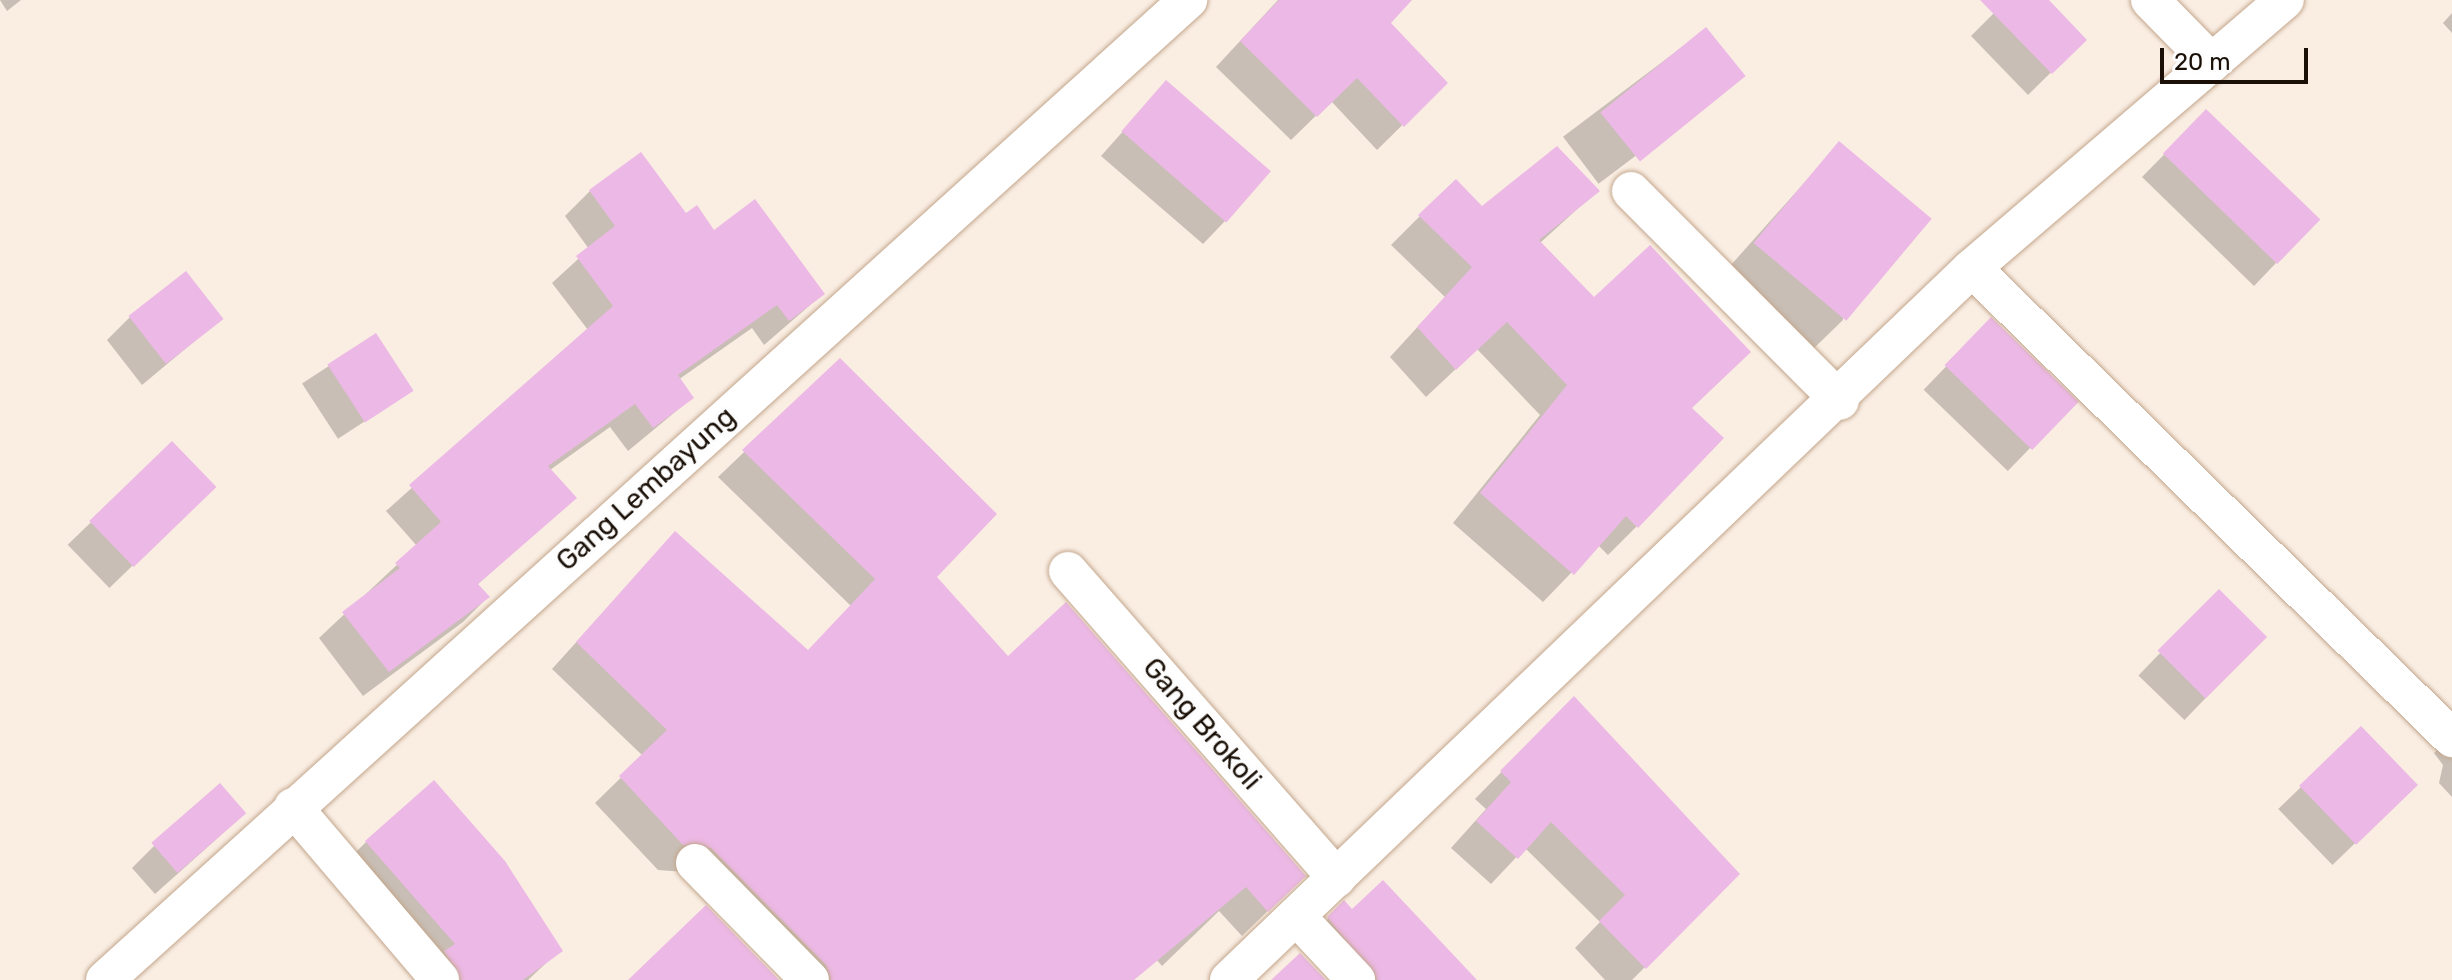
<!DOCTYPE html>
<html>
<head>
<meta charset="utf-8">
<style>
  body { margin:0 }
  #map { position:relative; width:2452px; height:980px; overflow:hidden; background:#faeee3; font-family:Rubik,sans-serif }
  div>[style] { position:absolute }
  .shadow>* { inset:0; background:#0003; transform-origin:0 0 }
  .building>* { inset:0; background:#ecb8e5; transform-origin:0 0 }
  .roads { filter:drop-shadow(0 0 2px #c3a68c) drop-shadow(0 0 2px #c3a68c) }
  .street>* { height:38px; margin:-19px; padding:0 19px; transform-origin:19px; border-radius:19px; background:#fff }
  span { translate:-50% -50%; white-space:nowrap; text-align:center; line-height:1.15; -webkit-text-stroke:8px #fdfdfd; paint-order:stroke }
  .street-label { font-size:28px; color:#1a1007 }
  .scale { position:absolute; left:2160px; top:48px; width:148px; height:36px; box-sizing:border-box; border:4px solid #1a1007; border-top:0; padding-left:10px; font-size:24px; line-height:28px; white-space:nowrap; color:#1a1007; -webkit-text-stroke:6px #fdfdfd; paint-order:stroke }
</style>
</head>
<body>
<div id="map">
  <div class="shadow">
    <div style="clip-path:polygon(0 0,21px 0,7px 11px)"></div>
    <div style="clip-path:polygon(1278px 0,1409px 0,1388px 23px,1446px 82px,1377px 150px,1331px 101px,1291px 140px,1216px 67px)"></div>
    <div style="clip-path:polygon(2007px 0,2046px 0,2084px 40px,2028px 95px,1971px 36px)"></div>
    <div style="clip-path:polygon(2452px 13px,2452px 33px,2443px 23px)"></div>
    <div style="left:1706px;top:29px;width:59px;height:179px;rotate:53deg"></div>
    <div style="clip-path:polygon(1166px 83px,1225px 221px,1203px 244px,1101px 156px)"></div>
    <div style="clip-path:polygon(2206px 112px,2276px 263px,2254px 286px,2142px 177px)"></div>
    <div style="clip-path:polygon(1839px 144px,1843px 320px,1811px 351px,1722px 275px)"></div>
    <div style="clip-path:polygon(590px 191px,685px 216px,823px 294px,764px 345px,752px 328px,678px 380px,692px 398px,628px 451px,610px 427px,550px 470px,574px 498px,477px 585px,488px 597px,463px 622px,363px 696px,319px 638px,417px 546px,386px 511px,588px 330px,552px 283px,589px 249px,565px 216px)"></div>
    <div style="clip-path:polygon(1597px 191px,1540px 243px,1690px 409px,1637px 526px,1608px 555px,1598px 545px,1543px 602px,1453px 523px,1540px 415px,1477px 349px,1426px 397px,1390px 357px,1445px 297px,1391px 245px,1420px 216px)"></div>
    <div style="clip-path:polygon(130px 317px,221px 319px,142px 385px,107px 340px)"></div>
    <div style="left:1991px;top:320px;width:117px;height:97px;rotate:44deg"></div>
    <div style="left:375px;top:336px;width:66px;height:87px;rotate:57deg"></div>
    <div style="clip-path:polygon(840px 360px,934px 577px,1008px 659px,1278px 901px,1242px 936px,1219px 911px,1162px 966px,1156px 959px,1133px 980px,791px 980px,685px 872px,658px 870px,595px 803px,643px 756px,552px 669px,675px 533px,807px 652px,851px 606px,718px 477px)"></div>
    <div style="left:172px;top:444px;width:60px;height:145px;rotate:46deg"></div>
    <div style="left:2219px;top:592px;width:64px;height:116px;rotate:44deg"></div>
    <div style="clip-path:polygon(1573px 699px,1738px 874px,1632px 980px,1605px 980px,1575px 948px,1600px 922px,1525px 848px,1491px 884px,1451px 848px,1486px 809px,1475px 799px)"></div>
    <div style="left:2361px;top:729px;width:78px;height:115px;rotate:46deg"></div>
    <div style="clip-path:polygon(2452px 735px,2452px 797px,2439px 783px,2443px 765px,2434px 753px)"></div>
    <div style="clip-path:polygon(221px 835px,155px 894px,132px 868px,155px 845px)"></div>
    <div style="clip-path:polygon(366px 842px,560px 950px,528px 980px,427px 980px,344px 864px)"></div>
    <div style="clip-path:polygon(1344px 903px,1351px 912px,1474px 980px,1332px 980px,1300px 946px)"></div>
  </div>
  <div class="building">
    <div style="clip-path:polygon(1279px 0,1412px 0,1391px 23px,1448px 83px,1404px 127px,1357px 78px,1317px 117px,1240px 41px)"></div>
    <div style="clip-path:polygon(1980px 0,2049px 0,2087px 40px,2052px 74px)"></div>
    <div style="left:1706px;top:27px;width:63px;height:136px;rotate:51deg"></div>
    <div style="left:1166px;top:80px;width:139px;height:68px;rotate:41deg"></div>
    <div style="left:2206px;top:109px;width:159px;height:62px;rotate:44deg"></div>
    <div style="left:1839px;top:141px;width:121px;height:133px;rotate:40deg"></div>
    <div style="clip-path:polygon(1557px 146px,1600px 191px,1539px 240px,1594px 297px,1650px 245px,1751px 352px,1692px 408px,1724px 438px,1638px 528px,1626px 516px,1574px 575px,1480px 493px,1567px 385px,1507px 322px,1456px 370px,1417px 327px,1472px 267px,1418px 215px,1456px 179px,1482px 206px)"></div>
    <div style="clip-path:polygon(641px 152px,686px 213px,697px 205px,714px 230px,755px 199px,825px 294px,789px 321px,777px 305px,678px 375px,694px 398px,653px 428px,635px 404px,548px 466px,577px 498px,478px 584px,490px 597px,389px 672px,342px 612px,400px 568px,395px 563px,441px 522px,409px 485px,613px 306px,576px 256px,615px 226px,589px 190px)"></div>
    <div style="left:186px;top:271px;width:61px;height:73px;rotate:52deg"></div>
    <div style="left:1991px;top:317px;width:122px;height:67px;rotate:44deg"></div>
    <div style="left:376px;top:333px;width:69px;height:58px;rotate:57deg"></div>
    <div style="clip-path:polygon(840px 358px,997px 514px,937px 577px,1008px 656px,1066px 602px,1306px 876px,1268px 912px,1246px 887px,1134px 980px,831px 980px,826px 965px,711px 848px,683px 845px,619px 776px,667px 730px,576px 642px,675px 531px,808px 650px,875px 579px,742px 450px)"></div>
    <div style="left:172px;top:441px;width:64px;height:115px;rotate:46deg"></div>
    <div style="left:2219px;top:589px;width:68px;height:87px;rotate:45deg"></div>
    <div style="clip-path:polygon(1574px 696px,1740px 874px,1646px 969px,1599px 921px,1625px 895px,1551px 822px,1518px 859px,1476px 821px,1511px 782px,1500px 771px)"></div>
    <div style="left:2361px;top:726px;width:82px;height:86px;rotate:46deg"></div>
    <div style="clip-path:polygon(434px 780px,505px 861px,563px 951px,523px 980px,461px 980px,444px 951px,455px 944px,365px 841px)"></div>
    <div style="left:220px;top:783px;width:40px;height:91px;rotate:49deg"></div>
    <div style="clip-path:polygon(1383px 880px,1477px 980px,1377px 980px,1327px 917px,1344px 900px,1352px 909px)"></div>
    <div style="clip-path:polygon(706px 905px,779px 980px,628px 980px)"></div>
    <div style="clip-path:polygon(1300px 953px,1326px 980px,1271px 980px)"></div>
  </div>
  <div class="roads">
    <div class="street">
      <div style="left:2150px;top:0;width:88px;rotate:45.5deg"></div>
      <div style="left:1631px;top:191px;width:296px;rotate:45.1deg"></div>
      <div style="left:1972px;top:268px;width:672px;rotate:44.4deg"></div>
      <div style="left:1068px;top:571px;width:408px;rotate:48.8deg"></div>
      <div style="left:293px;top:807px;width:227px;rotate:49.6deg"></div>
      <div style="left:695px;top:863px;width:164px;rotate:45.5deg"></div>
      <div style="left:1296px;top:916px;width:88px;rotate:46.8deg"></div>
      <div style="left:105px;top:980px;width:1461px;rotate:-42.14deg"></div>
      <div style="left:1229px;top:980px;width:1029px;rotate:-43.78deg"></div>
      <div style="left:1972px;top:268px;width:412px;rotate:-40.6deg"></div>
    </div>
  </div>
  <div class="street-label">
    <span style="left:646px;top:489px;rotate:-42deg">Gang Lembayung</span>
    <span style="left:1202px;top:724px;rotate:49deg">Gang Brokoli</span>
  </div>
  <div class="scale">20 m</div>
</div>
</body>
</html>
